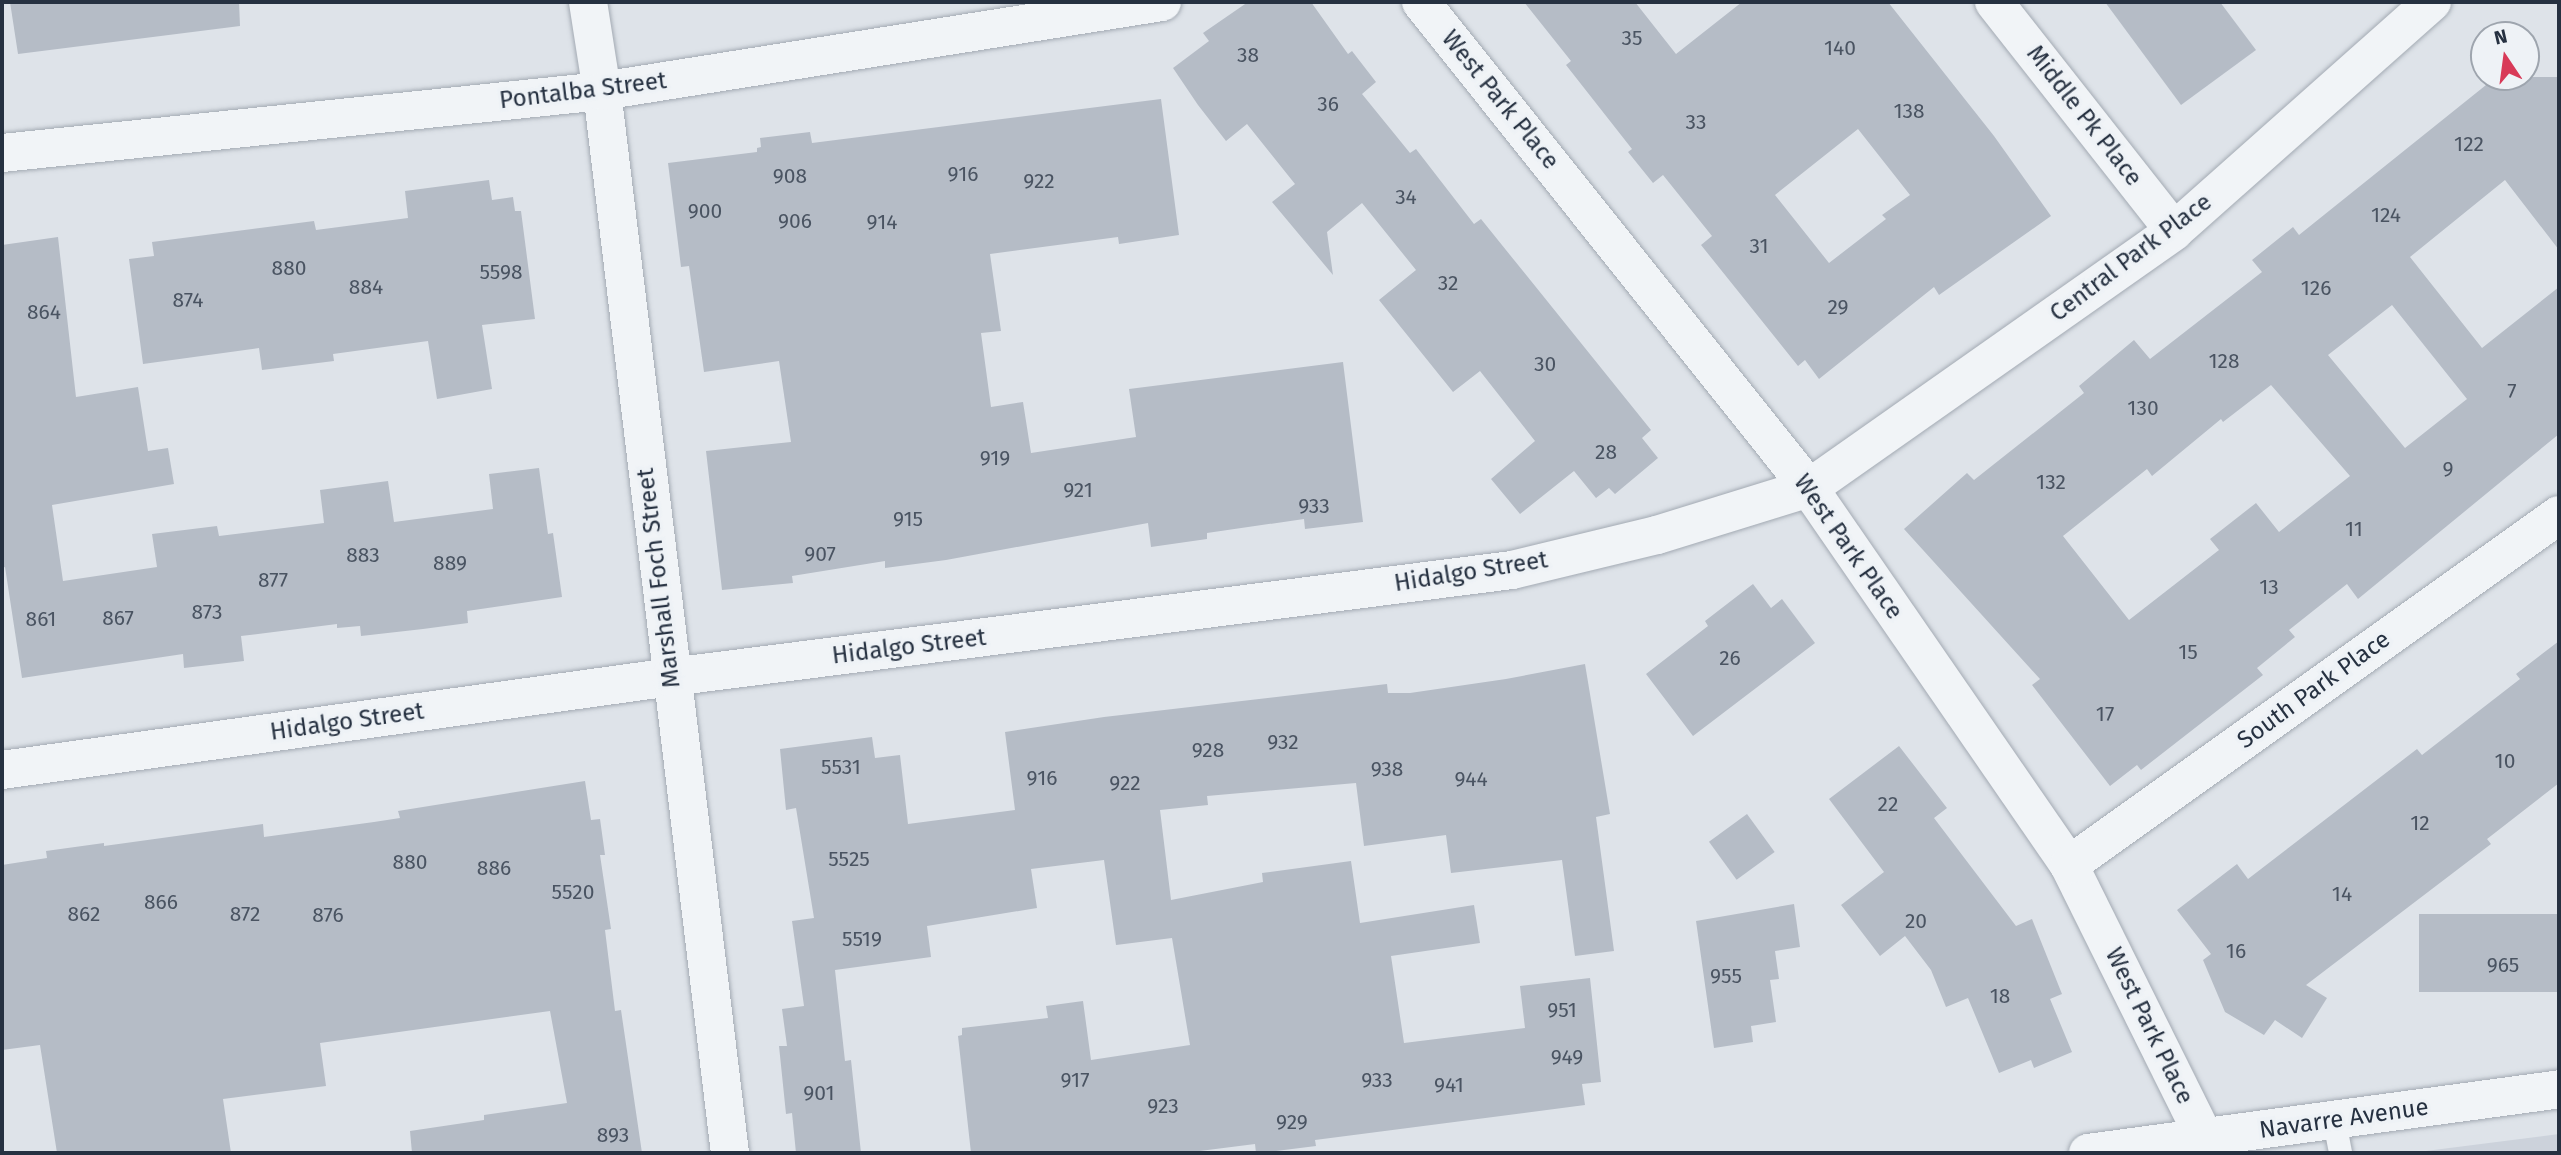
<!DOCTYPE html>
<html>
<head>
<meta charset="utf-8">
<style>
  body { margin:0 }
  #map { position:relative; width:2561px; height:1155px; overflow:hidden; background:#dee3e9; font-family:"Fira Sans",sans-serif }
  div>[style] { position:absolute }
  .built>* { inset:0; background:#ccd2db }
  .building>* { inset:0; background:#b5bcc6; transform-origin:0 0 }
  .roads { filter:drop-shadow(0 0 2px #a3aab3) drop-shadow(0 0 2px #a3aab3) }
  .service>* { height:23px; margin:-11.5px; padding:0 11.5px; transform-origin:11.5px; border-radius:11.5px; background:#f1f4f7 }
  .minor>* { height:38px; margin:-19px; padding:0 19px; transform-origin:19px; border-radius:19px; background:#f1f4f7 }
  span { translate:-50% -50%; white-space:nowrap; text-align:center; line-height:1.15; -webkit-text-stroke:7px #eef2f6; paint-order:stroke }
  .number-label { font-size:21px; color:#4a5462 }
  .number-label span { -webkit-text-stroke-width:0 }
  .street-label { font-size:24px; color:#263141 }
  .frame { position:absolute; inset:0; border:4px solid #263141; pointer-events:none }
  .north { position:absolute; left:2470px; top:21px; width:70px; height:70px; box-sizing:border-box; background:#eef2f6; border:2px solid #9ea5ae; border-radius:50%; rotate:347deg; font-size:19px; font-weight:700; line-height:28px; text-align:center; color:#263141 }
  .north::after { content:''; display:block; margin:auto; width:24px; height:32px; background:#d83a58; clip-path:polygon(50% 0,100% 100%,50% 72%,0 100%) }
</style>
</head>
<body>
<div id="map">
  <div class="built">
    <div style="clip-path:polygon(2559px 1134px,2559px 1153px,2410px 1153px)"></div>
  </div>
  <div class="building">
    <div style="clip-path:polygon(10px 2px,239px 2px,240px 26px,18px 54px)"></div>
    <div style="clip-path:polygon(1248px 2px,1311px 2px,1348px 54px,1352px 51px,1376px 82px,1362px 94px,1410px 153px,1416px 149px,1474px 224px,1481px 219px,1651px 430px,1642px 438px,1658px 458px,1615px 494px,1609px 488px,1596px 498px,1574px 471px,1520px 514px,1491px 479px,1535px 441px,1480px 371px,1453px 392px,1379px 300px,1416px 270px,1362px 203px,1327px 232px,1333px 275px,1272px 202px,1295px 184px,1247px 124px,1226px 141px,1198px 105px,1173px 68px,1209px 41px,1203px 33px)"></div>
    <div style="clip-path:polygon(evenodd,1524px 2px,1635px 2px,1676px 54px,1742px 2px,1888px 2px,1994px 136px,2051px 216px,1939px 295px,1934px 287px,1819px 379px,1805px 360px,1798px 366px,1701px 245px,1712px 236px,1663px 175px,1653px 183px,1628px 152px,1632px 149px,1566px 65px,1571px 61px,1524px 2px,1858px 129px,1910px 195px,1882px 215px,1886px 219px,1829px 263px,1775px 195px,1858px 129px)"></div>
    <div style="clip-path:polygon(2105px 2px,2220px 2px,2256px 50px,2181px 105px)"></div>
    <div style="clip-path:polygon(evenodd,2496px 77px,2559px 77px,2559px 250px,2505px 180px,2410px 257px,2482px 348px,2559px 287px,2559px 434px,2358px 599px,2347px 584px,2289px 630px,2295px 637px,2257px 668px,2263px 675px,2141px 770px,2137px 765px,2110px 786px,2032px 685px,2040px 679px,1904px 529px,1967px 473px,1974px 480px,2084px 393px,2079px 386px,2134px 340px,2150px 359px,2262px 272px,2252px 260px,2293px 227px,2299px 235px,2496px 77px,2392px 305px,2467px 399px,2405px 448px,2328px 355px,2392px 305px,2496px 77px,2271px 385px,2350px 476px,2279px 532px,2256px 503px,2210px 539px,2219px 550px,2129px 620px,2063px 536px,2147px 469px,2152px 476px,2221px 419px,2223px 422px,2271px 385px)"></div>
    <div style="clip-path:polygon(1161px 99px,1179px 235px,1119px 244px,1118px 237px,990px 254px,1001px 331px,981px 333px,991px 407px,1023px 402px,1031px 453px,1136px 437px,1129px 389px,1343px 362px,1363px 522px,1305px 529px,1304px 519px,1207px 533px,1207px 539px,1151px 547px,1148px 523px,946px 560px,885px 568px,885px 561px,792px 576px,793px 583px,722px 590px,706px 451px,791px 442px,779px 361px,704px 372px,689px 266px,681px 267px,668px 163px,757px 152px,757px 148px,761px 147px,760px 138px,810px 132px,812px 143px)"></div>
    <div style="clip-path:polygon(489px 180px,492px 200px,513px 197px,515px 211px,521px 211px,535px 319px,482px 325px,492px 389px,437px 399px,428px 341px,333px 354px,334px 361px,262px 370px,259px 348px,143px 364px,129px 259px,154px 256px,152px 242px,314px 221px,316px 230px,408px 218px,405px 191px)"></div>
    <div style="clip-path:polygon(58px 237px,76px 397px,138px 387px,148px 451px,168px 448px,174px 484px,52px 505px,63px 581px,157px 567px,152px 534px,217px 526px,219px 536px,324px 523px,320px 490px,388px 481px,394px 522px,493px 509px,489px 474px,539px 468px,548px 534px,553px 533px,562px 597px,467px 611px,468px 623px,423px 629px,361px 636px,360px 626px,337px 628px,337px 624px,241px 636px,244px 661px,184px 668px,183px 654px,22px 678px,5px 567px,2px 568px,2px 245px)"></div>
    <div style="clip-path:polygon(1753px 584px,1771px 608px,1782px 599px,1815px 643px,1693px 736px,1646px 674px,1708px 626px,1705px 621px)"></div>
    <div style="clip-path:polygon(2559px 641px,2559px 783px,2487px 839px,2491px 844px,2306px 985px,2327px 998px,2302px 1038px,2275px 1020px,2264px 1035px,2225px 1012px,2203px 960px,2211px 954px,2177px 910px,2237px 864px,2248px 879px,2417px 749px,2422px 755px,2520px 679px,2516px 674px)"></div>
    <div style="clip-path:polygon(1585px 664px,1610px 814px,1596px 817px,1614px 951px,1575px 956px,1562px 860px,1451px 873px,1446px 835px,1364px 846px,1356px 783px,1207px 796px,1208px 805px,1160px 810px,1171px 900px,1263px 882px,1262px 873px,1351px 861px,1360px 923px,1474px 905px,1480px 943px,1391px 956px,1404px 1043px,1525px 1028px,1520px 986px,1590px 978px,1601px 1082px,1582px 1084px,1585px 1105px,1315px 1140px,1316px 1146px,1260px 1153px,1256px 1153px,1255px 1144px,1184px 1153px,971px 1153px,958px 1036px,962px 1035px,962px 1028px,1048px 1018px,1046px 1006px,1083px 1001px,1091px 1060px,1190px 1045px,1172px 938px,1116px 945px,1104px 860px,1031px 869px,1037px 908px,927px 926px,931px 957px,835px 970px,845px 1061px,851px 1060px,861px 1153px,796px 1153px,792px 1113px,786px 1114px,779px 1046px,787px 1046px,782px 1009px,804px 1006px,792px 921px,814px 918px,796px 808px,786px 810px,780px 749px,872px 737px,875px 758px,900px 755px,908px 824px,1015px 810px,1005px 732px,1104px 717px,1387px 684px,1388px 693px,1410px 693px,1506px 679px)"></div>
    <div style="clip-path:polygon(1899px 746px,1947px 808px,1934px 818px,2016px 926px,2032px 919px,2062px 994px,2050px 999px,2072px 1052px,2034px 1068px,2031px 1060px,1999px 1073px,1968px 998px,1946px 1007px,1931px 970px,1905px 936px,1880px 956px,1841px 905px,1884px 872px,1829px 799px)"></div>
    <div style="clip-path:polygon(585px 781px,591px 820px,600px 819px,605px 855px,600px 855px,611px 929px,605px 930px,615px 1011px,621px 1010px,642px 1153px,412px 1153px,410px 1131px,484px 1120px,484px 1115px,567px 1103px,550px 1011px,320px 1043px,326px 1086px,223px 1099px,231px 1153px,57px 1153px,40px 1045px,2px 1050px,2px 865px,47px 858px,46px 851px,104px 843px,104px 846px,263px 824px,264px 837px,374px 822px,400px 818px,398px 811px)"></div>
    <div style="left:1747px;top:814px;width:47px;height:47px;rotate:54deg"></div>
    <div style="clip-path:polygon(1794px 904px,1800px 947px,1775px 951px,1779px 979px,1770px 980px,1776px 1022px,1751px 1026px,1753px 1042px,1714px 1048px,1696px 921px)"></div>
    <div style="left:2559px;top:914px;width:78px;height:140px;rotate:90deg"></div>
  </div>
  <div class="roads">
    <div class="service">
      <div style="left:2334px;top:1121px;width:33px;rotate:79deg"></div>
    </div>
    <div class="minor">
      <div style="left:588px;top:2px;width:90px;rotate:81.1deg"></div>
      <div style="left:602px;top:91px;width:1070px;rotate:83.13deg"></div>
      <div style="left:1421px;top:2px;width:622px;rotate:51.4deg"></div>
      <div style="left:1809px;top:488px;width:458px;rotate:55.4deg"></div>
      <div style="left:2069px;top:865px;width:306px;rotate:63.6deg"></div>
      <div style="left:1994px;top:2px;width:291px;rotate:51.8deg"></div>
      <div style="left:2px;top:153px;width:603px;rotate:-5.9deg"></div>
      <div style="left:602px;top:91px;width:567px;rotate:-9.03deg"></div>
      <div style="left:2px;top:770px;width:675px;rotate:-7.91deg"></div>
      <div style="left:671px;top:677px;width:848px;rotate:-7.25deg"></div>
      <div style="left:1512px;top:570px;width:149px;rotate:-13.6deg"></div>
      <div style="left:1657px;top:535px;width:159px;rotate:-17.2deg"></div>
      <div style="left:1809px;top:488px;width:446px;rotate:-35.1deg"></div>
      <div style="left:2174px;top:231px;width:345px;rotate:-41.6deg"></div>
      <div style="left:2069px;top:865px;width:602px;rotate:-35.54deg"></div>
      <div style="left:2088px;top:1153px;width:475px;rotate:-7.7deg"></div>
    </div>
  </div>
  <div class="number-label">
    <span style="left:1632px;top:38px">35</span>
    <span style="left:1840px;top:48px">140</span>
    <span style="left:1248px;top:55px">38</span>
    <span style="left:1328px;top:104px">36</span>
    <span style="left:1909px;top:111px">138</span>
    <span style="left:1696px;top:122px">33</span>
    <span style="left:2469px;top:144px">122</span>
    <span style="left:963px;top:174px">916</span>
    <span style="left:790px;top:176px">908</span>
    <span style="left:1039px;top:181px">922</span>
    <span style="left:1406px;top:197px">34</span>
    <span style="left:705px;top:211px">900</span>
    <span style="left:2386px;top:215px">124</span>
    <span style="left:795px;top:221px">906</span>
    <span style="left:882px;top:222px">914</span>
    <span style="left:1759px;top:246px">31</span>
    <span style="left:289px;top:268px">880</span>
    <span style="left:501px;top:272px">5598</span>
    <span style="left:1448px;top:283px">32</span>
    <span style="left:366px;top:287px">884</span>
    <span style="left:2316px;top:288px">126</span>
    <span style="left:188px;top:300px">874</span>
    <span style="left:1838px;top:307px">29</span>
    <span style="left:44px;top:312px">864</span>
    <span style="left:2224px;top:361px">128</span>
    <span style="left:1545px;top:364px">30</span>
    <span style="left:2512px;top:391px">7</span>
    <span style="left:2143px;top:408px">130</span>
    <span style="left:1606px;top:452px">28</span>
    <span style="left:995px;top:458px">919</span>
    <span style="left:2448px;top:469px">9</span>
    <span style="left:2051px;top:482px">132</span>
    <span style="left:1078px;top:490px">921</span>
    <span style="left:1314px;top:506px">933</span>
    <span style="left:908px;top:519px">915</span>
    <span style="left:2354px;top:529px">11</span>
    <span style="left:820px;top:554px">907</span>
    <span style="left:363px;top:555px">883</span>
    <span style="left:450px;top:563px">889</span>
    <span style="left:273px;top:580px">877</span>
    <span style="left:2269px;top:587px">13</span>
    <span style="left:207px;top:612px">873</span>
    <span style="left:118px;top:618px">867</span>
    <span style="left:41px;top:619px">861</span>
    <span style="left:2188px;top:652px">15</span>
    <span style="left:1730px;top:658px">26</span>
    <span style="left:2105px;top:714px">17</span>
    <span style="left:1283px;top:742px">932</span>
    <span style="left:1208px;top:750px">928</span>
    <span style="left:2505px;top:761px">10</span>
    <span style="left:841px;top:767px">5531</span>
    <span style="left:1387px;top:769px">938</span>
    <span style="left:1042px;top:778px">916</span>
    <span style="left:1471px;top:779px">944</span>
    <span style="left:1125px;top:783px">922</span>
    <span style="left:1888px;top:804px">22</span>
    <span style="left:2420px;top:823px">12</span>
    <span style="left:849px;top:859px">5525</span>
    <span style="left:410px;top:862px">880</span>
    <span style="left:494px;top:868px">886</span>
    <span style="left:573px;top:892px">5520</span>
    <span style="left:2342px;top:894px">14</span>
    <span style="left:161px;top:902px">866</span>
    <span style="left:84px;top:914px">862</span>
    <span style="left:245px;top:914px">872</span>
    <span style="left:328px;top:915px">876</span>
    <span style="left:1916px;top:921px">20</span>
    <span style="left:862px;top:939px">5519</span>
    <span style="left:2236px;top:951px">16</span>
    <span style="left:2503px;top:965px">965</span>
    <span style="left:1726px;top:976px">955</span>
    <span style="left:2000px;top:996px">18</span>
    <span style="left:1562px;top:1010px">951</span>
    <span style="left:1567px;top:1057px">949</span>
    <span style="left:1075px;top:1080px">917</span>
    <span style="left:1377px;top:1080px">933</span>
    <span style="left:1449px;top:1085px">941</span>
    <span style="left:819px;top:1093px">901</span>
    <span style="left:1163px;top:1106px">923</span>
    <span style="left:1292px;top:1122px">929</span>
    <span style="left:613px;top:1135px">893</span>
  </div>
  <div class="street-label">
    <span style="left:583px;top:91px;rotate:-7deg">Pontalba Street</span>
    <span style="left:1500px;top:100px;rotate:51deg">West Park Place</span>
    <span style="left:2084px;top:116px;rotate:52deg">Middle Pk Place</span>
    <span style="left:2131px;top:258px;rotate:-37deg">Central Park Place</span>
    <span style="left:1848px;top:547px;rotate:55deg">West Park Place</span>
    <span style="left:1471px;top:572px;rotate:-9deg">Hidalgo Street</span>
    <span style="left:659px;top:578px;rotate:-97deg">Marshall Foch Street</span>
    <span style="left:909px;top:647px;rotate:-7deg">Hidalgo Street</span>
    <span style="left:2314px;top:690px;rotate:-36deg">South Park Place</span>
    <span style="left:347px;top:722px;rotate:-8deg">Hidalgo Street</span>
    <span style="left:2149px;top:1026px;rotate:64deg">West Park Place</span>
    <span style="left:2344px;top:1119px;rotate:-8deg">Navarre Avenue</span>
  </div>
  <div class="frame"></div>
  <div class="north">N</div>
</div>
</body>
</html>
